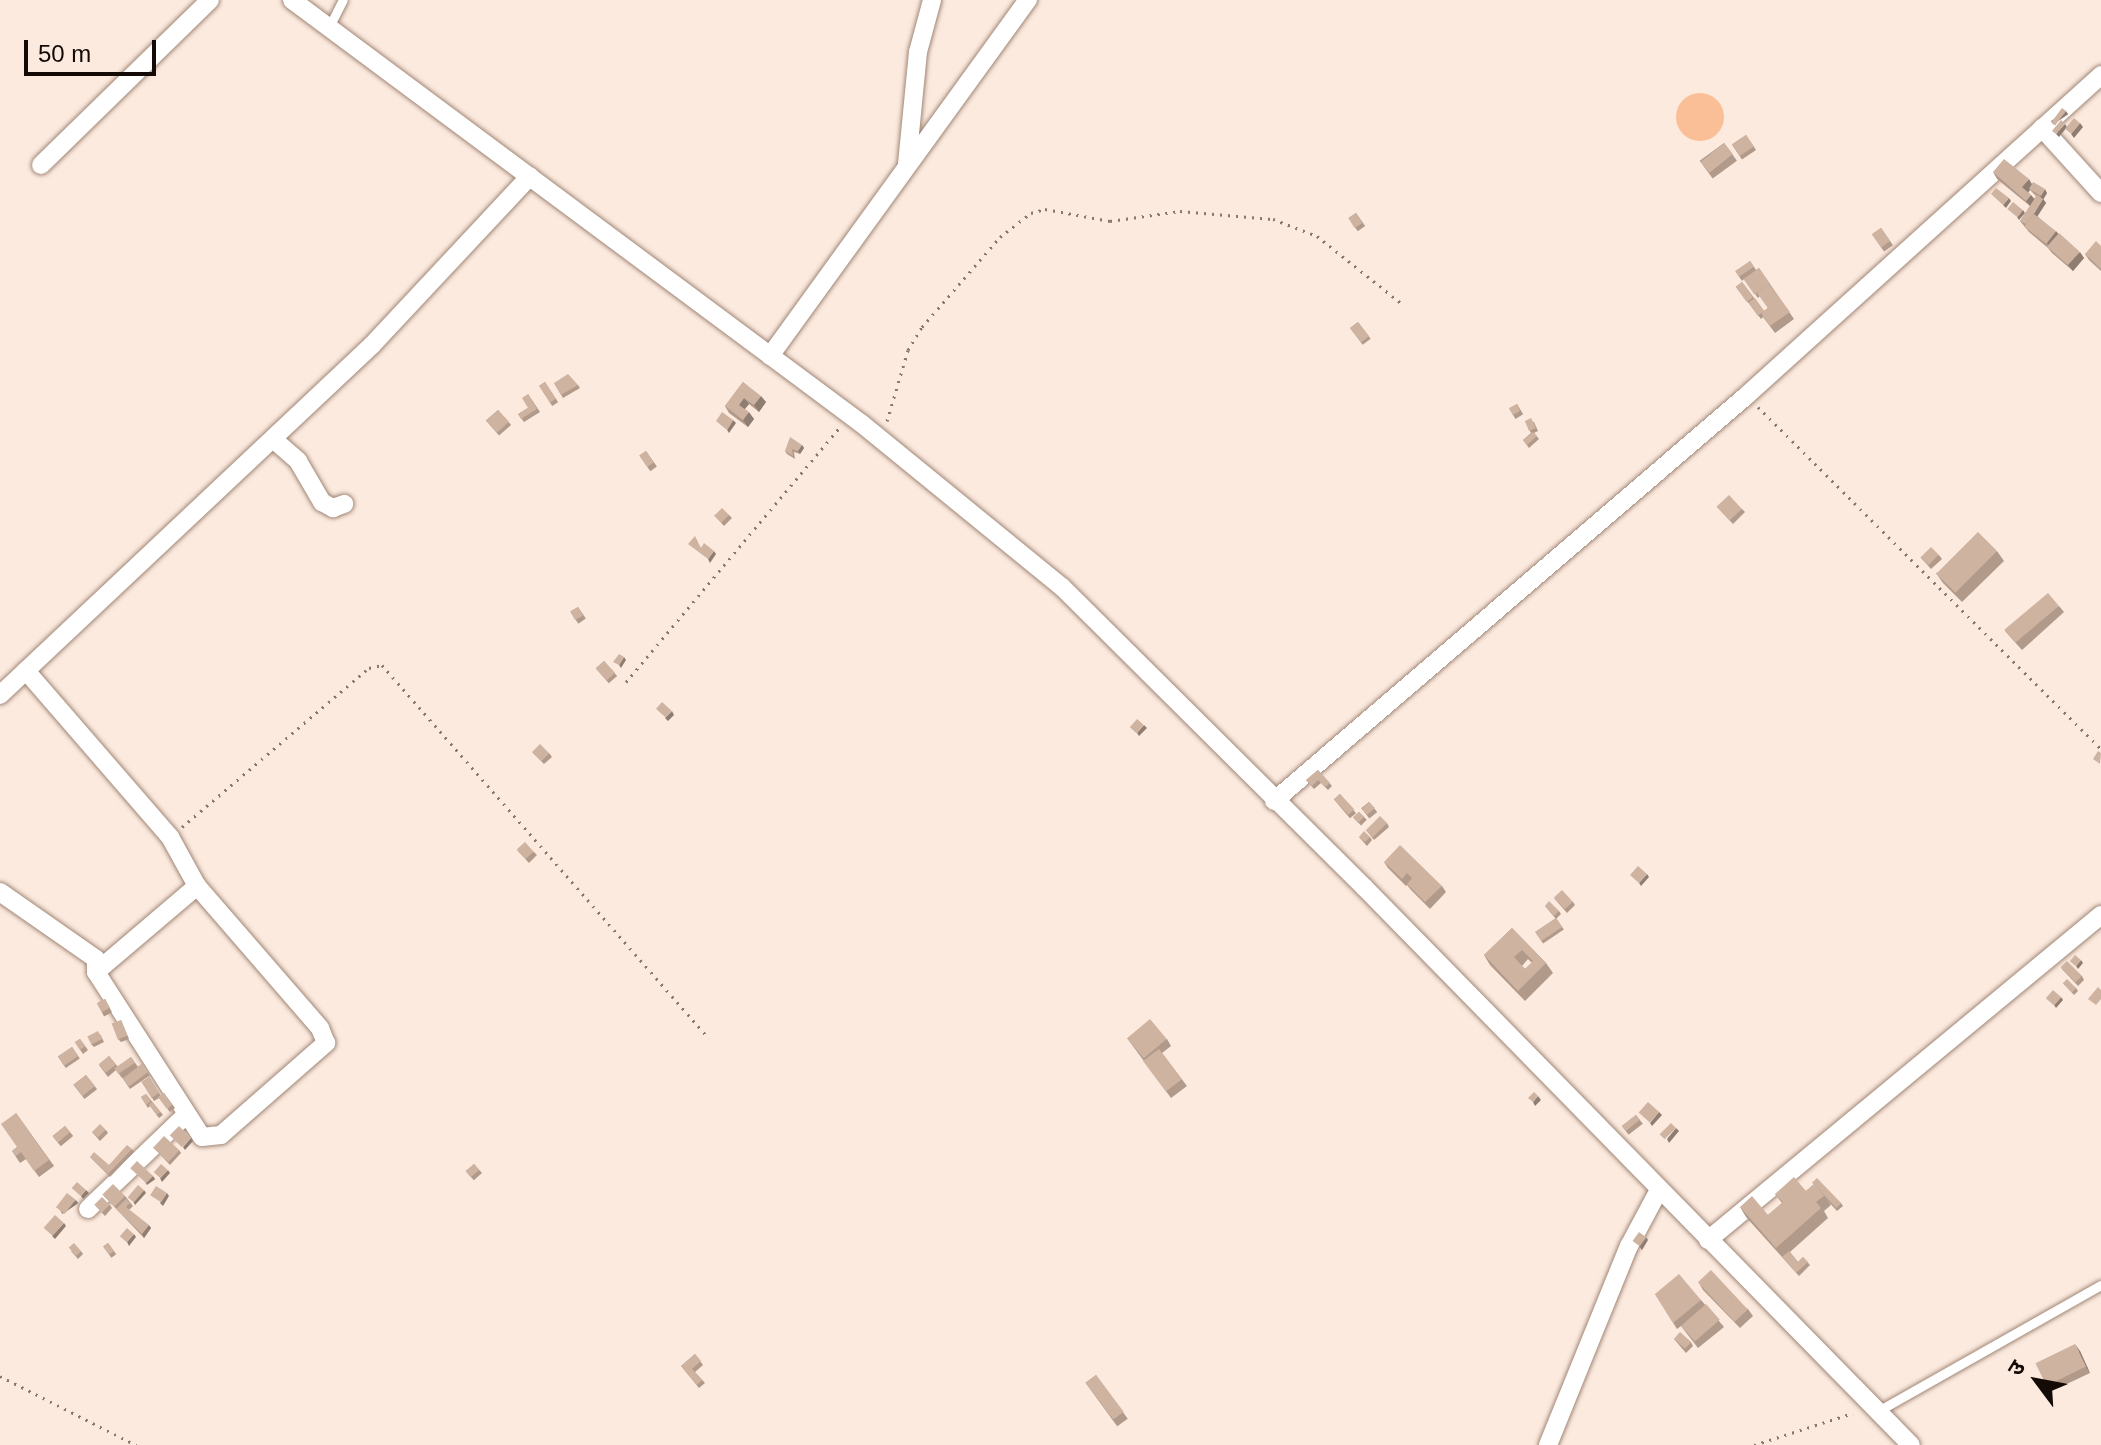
<!DOCTYPE html>
<html>
<head>
<meta charset="utf-8">
<style>
  body { margin:0 }
  #map { position:relative; width:2101px; height:1445px; overflow:hidden; background:#fceadf; font-family:Arial,"Noto Sans Devanagari",sans-serif }
  div>[style] { position:absolute }
  .green>* { inset:0; background:#fabf97 }
  .round { border-radius:50% }
  .path>* { height:3px; margin-top:-1.5px; transform-origin:0; background:repeating-linear-gradient(90deg,#857870 0 2px,transparent 0 8px) }
  .roads { filter:drop-shadow(0 0 2px #a08675) drop-shadow(0 0 2px #a08675) }
  .service>* { height:9px; margin:-4.5px; padding:0 4.5px; transform-origin:4.5px; border-radius:4.5px; background:#fff }
  .minor>* { height:18px; margin:-9px; padding:0 9px; transform-origin:9px; border-radius:9px; background:#fff }
  .wall>* { inset:0; background:#b19a8a; transform-origin:0 0 }
  .shaded-wall>* { inset:0; background:#907d71; transform-origin:0 0 }
  .building>* { inset:0; background:#ceb3a1; transform-origin:0 0 }
  span { translate:-50% -50%; white-space:nowrap; text-align:center; line-height:1.15; -webkit-text-stroke:7px #fceadf; paint-order:stroke }
  .north { position:absolute; left:1997px; top:1341px; width:80px; height:80px; -webkit-text-stroke:6px #fceadf; paint-order:stroke; rotate:302deg; font-size:22px; font-weight:700; line-height:32px; text-align:center; color:#140b06 }
  .north::after { content:''; display:block; margin:auto; width:28px; height:36px; background:#140b06; clip-path:polygon(50% 0,100% 100%,50% 72%,0 100%) }
  .scale { position:absolute; left:24px; top:40px; width:132px; height:36px; box-sizing:border-box; border:4px solid #140b06; border-top:0; padding-left:10px; font-size:24px; line-height:28px; white-space:nowrap; color:#140b06; -webkit-text-stroke:6px #fceadf; paint-order:stroke }
</style>
</head>
<body>
<div id="map">
  <div class="green">
    <div class="round" style="left:1676px;top:93px;width:48px;height:48px"></div>
  </div>
  <div class="path">
    <div style="left:1758px;top:407px;width:484px;rotate:44.9deg"></div>
    <div style="left:887px;top:421px;width:74px;rotate:-73.5deg"></div>
    <div style="left:908px;top:350px;width:27px;rotate:-59deg"></div>
    <div style="left:922px;top:327px;width:119px;rotate:-49.1deg"></div>
    <div style="left:1000px;top:237px;width:39px;rotate:-38deg"></div>
    <div style="left:1031px;top:213px;width:15px;rotate:-16deg"></div>
    <div style="left:1045px;top:209px;width:66px;rotate:10.5deg"></div>
    <div style="left:1110px;top:221px;width:71px;rotate:-8.1deg"></div>
    <div style="left:1180px;top:211px;width:93px;rotate:4.9deg"></div>
    <div style="left:1273px;top:219px;width:47px;rotate:21.1deg"></div>
    <div style="left:1317px;top:236px;width:107px;rotate:38.6deg"></div>
    <div style="left:626px;top:682px;width:331px;rotate:-50deg"></div>
    <div style="left:182px;top:827px;width:245px;rotate:-40.4deg"></div>
    <div style="left:369px;top:668px;width:13px;rotate:-13deg"></div>
    <div style="left:382px;top:665px;width:496px;rotate:48.8deg"></div>
    <div style="left:0;top:1376px;width:153px;rotate:26.9deg"></div>
    <div style="left:1754px;top:1445px;width:104px;rotate:-17.9deg"></div>
  </div>
  <div class="roads">
    <div class="service">
      <div style="left:329px;top:27px;width:30px;rotate:-63deg"></div>
      <div style="left:1878px;top:1411px;width:256px;rotate:-29.5deg"></div>
    </div>
    <div class="minor">
      <div style="left:292px;top:0;width:710px;rotate:36.64deg"></div>
      <div style="left:862px;top:424px;width:258px;rotate:39.2deg"></div>
      <div style="left:1062px;top:587px;width:426px;rotate:44.8deg"></div>
      <div style="left:1364px;top:887px;width:781px;rotate:45.57deg"></div>
      <div style="left:2042px;top:128px;width:88px;rotate:47.8deg"></div>
      <div style="left:907px;top:164px;width:113px;rotate:-84.4deg"></div>
      <div style="left:918px;top:52px;width:54px;rotate:-74.9deg"></div>
      <div style="left:41px;top:165px;width:236px;rotate:-44.3deg"></div>
      <div style="left:770px;top:356px;width:440px;rotate:-54.1deg"></div>
      <div style="left:273px;top:439px;width:33px;rotate:41deg"></div>
      <div style="left:298px;top:461px;width:48px;rotate:59.7deg"></div>
      <div style="left:322px;top:502px;width:13px;rotate:29deg"></div>
      <div style="left:333px;top:508px;width:12px;rotate:-20deg"></div>
      <div style="left:0;top:695px;width:511px;rotate:-43.25deg"></div>
      <div style="left:372px;top:345px;width:231px;rotate:-46.9deg"></div>
      <div style="left:1274px;top:801px;width:622px;rotate:-40.63deg"></div>
      <div style="left:1746px;top:396px;width:479px;rotate:-42.1deg"></div>
      <div style="left:0;top:892px;width:117px;rotate:34.9deg"></div>
      <div style="left:96px;top:959px;width:13px;rotate:90deg"></div>
      <div style="left:96px;top:972px;width:196px;rotate:57.3deg"></div>
      <div style="left:202px;top:1137px;width:19px;rotate:-6deg"></div>
      <div style="left:221px;top:1135px;width:140px;rotate:-41.2deg"></div>
      <div style="left:326px;top:1043px;width:16px;rotate:-112deg"></div>
      <div style="left:320px;top:1028px;width:188px;rotate:-130.9deg"></div>
      <div style="left:197px;top:886px;width:56px;rotate:-118.9deg"></div>
      <div style="left:170px;top:837px;width:220px;rotate:-130.9deg"></div>
      <div style="left:96px;top:972px;width:133px;rotate:-40.4deg"></div>
      <div style="left:88px;top:1209px;width:136px;rotate:-43.8deg"></div>
      <div style="left:1708px;top:1240px;width:510px;rotate:-39.59deg"></div>
      <div style="left:1548px;top:1445px;width:215px;rotate:-67.9deg"></div>
      <div style="left:1629px;top:1246px;width:64px;rotate:-61.8deg"></div>
    </div>
  </div>
  <div class="wall">
    <div style="left:1746px;top:135px;width:18px;height:17px;rotate:56deg"></div>
    <div style="left:1724px;top:143px;width:22px;height:30px;rotate:54deg"></div>
    <div style="clip-path:polygon(evenodd,1993px 172px,2032px 184px,2047px 193px,2043px 199px,2046px 203px,2037px 216px,2058px 234px,2084px 258px,2073px 271px,2052px 253px,2048px 248px,2029px 232px,2020px 221px,2030px 206px,1997px 179px,1993px 172px,2030px 190px,2036px 196px,2034px 199px,2028px 192px,2030px 190px)"></div>
    <div style="left:1356px;top:213px;width:16px;height:9px;rotate:55deg"></div>
    <div style="left:1881px;top:228px;width:21px;height:11px;rotate:55deg"></div>
    <div style="clip-path:polygon(2101px 246px,2101px 271px,2089px 260px,2085px 254px)"></div>
    <div style="clip-path:polygon(1750px 261px,1756px 270px,1759px 268px,1794px 319px,1775px 333px,1763px 317px,1761px 319px,1736px 287px,1742px 282px,1764px 311px,1768px 308px,1760px 296px,1758px 298px,1744px 279px,1742px 281px,1736px 272px)"></div>
    <div style="left:1358px;top:322px;width:21px;height:10px;rotate:53deg"></div>
    <div style="left:545px;top:382px;width:24px;height:7px;rotate:57deg"></div>
    <div style="clip-path:polygon(743px 382px,766px 402px,759px 412px,749px 404px,745px 409px,754px 419px,748px 427px,729px 413px,725px 406px)"></div>
    <div style="clip-path:polygon(554px 383px,578px 385px,580px 388px,563px 398px)"></div>
    <div style="clip-path:polygon(528px 394px,540px 412px,524px 422px,518px 414px,528px 408px)"></div>
    <div style="left:1517px;top:404px;width:12px;height:9px;rotate:59deg"></div>
    <div style="left:498px;top:410px;width:20px;height:16px;rotate:49deg"></div>
    <div style="clip-path:polygon(1525px 421px,1534px 422px,1538px 431px,1534px 433px,1539px 439px,1529px 448px,1523px 440px,1531px 433px)"></div>
    <div style="clip-path:polygon(802px 445px,804px 448px,800px 454px,794px 452px,795px 459px,787px 454px,785px 451px)"></div>
    <div style="left:646px;top:451px;width:19px;height:8px;rotate:55deg"></div>
    <div style="clip-path:polygon(1717px 507px,1742px 509px,1745px 512px,1733px 524px)"></div>
    <div style="clip-path:polygon(714px 515px,729px 515px,732px 518px,724px 526px)"></div>
    <div style="clip-path:polygon(1997px 551px,2004px 561px,1962px 602px,1943px 583px,1936px 573px)"></div>
    <div style="clip-path:polygon(1939px 555px,1942px 559px,1931px 569px,1921px 558px)"></div>
    <div style="clip-path:polygon(2059px 606px,2064px 612px,2022px 650px,2005px 631px)"></div>
    <div style="left:578px;top:607px;width:14px;height:9px;rotate:56deg"></div>
    <div style="left:604px;top:661px;width:20px;height:11px;rotate:49deg"></div>
    <div style="clip-path:polygon(532px 752px,549px 753px,552px 757px,544px 764px)"></div>
    <div style="clip-path:polygon(1318px 770px,1332px 786px,1328px 790px,1321px 783px,1314px 789px,1306px 780px)"></div>
    <div style="left:1340px;top:794px;width:25px;height:8px;rotate:50deg"></div>
    <div style="left:1369px;top:802px;width:13px;height:10px;rotate:51deg"></div>
    <div style="left:1359px;top:812px;width:11px;height:8px;rotate:45deg"></div>
    <div style="clip-path:polygon(1387px 823px,1389px 827px,1374px 840px,1366px 830px)"></div>
    <div style="clip-path:polygon(1359px 837px,1370px 837px,1372px 840px,1367px 846px)"></div>
    <div style="clip-path:polygon(517px 850px,534px 852px,537px 855px,529px 863px)"></div>
    <div style="clip-path:polygon(1384px 862px,1442px 886px,1446px 892px,1430px 909px,1411px 890px,1407px 885px,1406px 886px,1388px 868px)"></div>
    <div style="clip-path:polygon(1554px 898px,1573px 902px,1575px 905px,1567px 913px)"></div>
    <div style="clip-path:polygon(1545px 906px,1559px 911px,1561px 914px,1556px 919px)"></div>
    <div style="left:1556px;top:918px;width:14px;height:25px;rotate:56deg"></div>
    <div style="clip-path:polygon(evenodd,1512px 928px,1546px 963px,1553px 973px,1525px 1001px,1490px 965px,1484px 955px,1512px 928px,1528px 959px,1532px 963px,1525px 969px,1522px 966px,1528px 959px)"></div>
    <div style="clip-path:polygon(2061px 968px,2082px 976px,2084px 980px,2078px 986px)"></div>
    <div style="clip-path:polygon(2063px 983px,2076px 988px,2078px 991px,2074px 995px)"></div>
    <div style="left:105px;top:999px;width:15px;height:9px;rotate:62deg"></div>
    <div style="clip-path:polygon(121px 1020px,129px 1039px,121px 1042px,118px 1039px)"></div>
    <div style="clip-path:polygon(100px 1034px,104px 1042px,94px 1047px,91px 1044px)"></div>
    <div style="clip-path:polygon(1127px 1038px,1167px 1039px,1171px 1046px,1162px 1053px,1187px 1086px,1171px 1098px)"></div>
    <div style="clip-path:polygon(80px 1039px,88px 1050px,83px 1054px,75px 1042px)"></div>
    <div style="left:72px;top:1047px;width:14px;height:17px;rotate:56deg"></div>
    <div style="clip-path:polygon(109px 1056px,118px 1067px,131px 1057px,138px 1067px,122px 1078px,116px 1070px,108px 1077px,99px 1065px)"></div>
    <div style="left:142px;top:1064px;width:14px;height:24px;rotate:56deg"></div>
    <div style="left:86px;top:1075px;width:18px;height:16px;rotate:52deg"></div>
    <div style="clip-path:polygon(149px 1077px,161px 1096px,164px 1093px,175px 1108px,170px 1112px,159px 1098px,154px 1101px,142px 1082px)"></div>
    <div style="clip-path:polygon(146px 1094px,163px 1115px,159px 1118px,150px 1106px,148px 1108px,141px 1097px)"></div>
    <div style="clip-path:polygon(16px 1113px,54px 1166px,39px 1177px,26px 1159px,20px 1163px,12px 1151px,17px 1147px)"></div>
    <div style="left:1636px;top:1115px;width:11px;height:18px;rotate:52deg"></div>
    <div style="left:65px;top:1126px;width:13px;height:16px;rotate:51deg"></div>
    <div style="clip-path:polygon(106px 1130px,108px 1133px,100px 1141px,92px 1132px)"></div>
    <div style="clip-path:polygon(153px 1147px,179px 1150px,181px 1153px,170px 1165px)"></div>
    <div style="clip-path:polygon(132px 1149px,134px 1152px,110px 1177px,90px 1157px,109px 1165px)"></div>
    <div style="left:474px;top:1164px;width:12px;height:11px;rotate:48deg"></div>
    <div style="clip-path:polygon(1813px 1185px,1841px 1203px,1843px 1206px,1837px 1211px,1827px 1200px,1831px 1205px,1824px 1211px,1828px 1218px,1790px 1252px,1798px 1262px,1803px 1257px,1810px 1265px,1799px 1276px,1746px 1217px,1740px 1207px,1768px 1215px,1782px 1203px,1775px 1194px,1806px 1191px)"></div>
    <div style="clip-path:polygon(103px 1195px,125px 1196px,133px 1206px,129px 1210px,151px 1228px,144px 1238px)"></div>
    <div style="clip-path:polygon(95px 1205px,110px 1205px,112px 1208px,105px 1216px)"></div>
    <div style="left:108px;top:1243px;width:14px;height:6px;rotate:54deg"></div>
    <div style="clip-path:polygon(71px 1251px,81px 1251px,83px 1254px,78px 1259px)"></div>
    <div style="clip-path:polygon(1699px 1283px,1748px 1309px,1753px 1316px,1740px 1328px,1703px 1290px)"></div>
    <div style="clip-path:polygon(1655px 1294px,1701px 1300px,1724px 1327px,1698px 1348px,1681px 1326px,1677px 1329px)"></div>
    <div style="clip-path:polygon(1674px 1339px,1691px 1342px,1693px 1346px,1686px 1353px)"></div>
    <div style="clip-path:polygon(2080px 1351px,2090px 1373px,2050px 1392px,2046px 1386px)"></div>
    <div style="clip-path:polygon(695px 1354px,703px 1365px,695px 1372px,705px 1383px,699px 1388px,681px 1366px)"></div>
    <div style="left:1096px;top:1375px;width:54px;height:13px;rotate:54deg"></div>
  </div>
  <div class="shaded-wall">
    <div style="left:2066px;top:111px;width:4px;height:18px;rotate:56deg"></div>
    <div style="clip-path:polygon(2080px 123px,2083px 127px,2074px 138px,2071px 134px)"></div>
    <div style="clip-path:polygon(2065px 124px,2067px 127px,2059px 137px,2056px 134px)"></div>
    <div style="clip-path:polygon(2029px 179px,2033px 186px,2027px 194px,2022px 187px)"></div>
    <div style="clip-path:polygon(2045px 189px,2047px 193px,2043px 200px,2040px 196px)"></div>
    <div style="clip-path:polygon(2031px 195px,2036px 201px,2031px 207px,2026px 201px)"></div>
    <div style="clip-path:polygon(2009px 198px,2011px 201px,2006px 208px,2003px 205px)"></div>
    <div style="clip-path:polygon(2043px 199px,2046px 203px,2030px 228px,2027px 225px)"></div>
    <div style="clip-path:polygon(2023px 210px,2025px 213px,2019px 220px,2017px 217px)"></div>
    <div style="clip-path:polygon(2056px 231px,2061px 237px,2051px 250px,2047px 243px)"></div>
    <div style="clip-path:polygon(2080px 252px,2084px 258px,2073px 271px,2068px 265px)"></div>
    <div style="clip-path:polygon(761px 396px,766px 402px,759px 412px,754px 405px)"></div>
    <div style="clip-path:polygon(744px 398px,749px 404px,743px 411px,739px 405px)"></div>
    <div style="clip-path:polygon(749px 412px,754px 419px,748px 427px,743px 420px)"></div>
    <div style="clip-path:polygon(733px 420px,736px 423px,729px 433px,727px 430px)"></div>
    <div style="clip-path:polygon(802px 445px,804px 448px,800px 454px,798px 451px)"></div>
    <div style="clip-path:polygon(714px 551px,716px 554px,710px 563px,708px 559px)"></div>
    <div style="clip-path:polygon(624px 657px,626px 660px,621px 668px,619px 665px)"></div>
    <div style="clip-path:polygon(672px 711px,674px 715px,668px 721px,665px 718px)"></div>
    <div style="clip-path:polygon(1144px 725px,1147px 728px,1139px 736px,1137px 733px)"></div>
    <div style="clip-path:polygon(1647px 874px,1649px 877px,1641px 886px,1639px 883px)"></div>
    <div style="clip-path:polygon(2081px 960px,2083px 963px,2078px 969px,2076px 966px)"></div>
    <div style="clip-path:polygon(2061px 997px,2063px 1000px,2056px 1008px,2054px 1005px)"></div>
    <div style="clip-path:polygon(1538px 1096px,1541px 1100px,1535px 1106px,1533px 1102px)"></div>
    <div style="clip-path:polygon(1659px 1112px,1662px 1115px,1652px 1126px,1650px 1123px)"></div>
    <div style="clip-path:polygon(1676px 1128px,1679px 1131px,1669px 1143px,1667px 1139px)"></div>
    <div style="clip-path:polygon(191px 1138px,193px 1141px,185px 1150px,183px 1147px)"></div>
    <div style="clip-path:polygon(168px 1170px,170px 1173px,162px 1182px,160px 1178px)"></div>
    <div style="left:153px;top:1176px;width:4px;height:10px;rotate:56deg"></div>
    <div style="clip-path:polygon(86px 1190px,89px 1193px,83px 1199px,81px 1196px)"></div>
    <div style="clip-path:polygon(144px 1190px,146px 1193px,135px 1205px,133px 1201px)"></div>
    <div style="clip-path:polygon(167px 1193px,169px 1196px,163px 1206px,160px 1203px)"></div>
    <div style="left:76px;top:1200px;width:4px;height:19px;rotate:56deg"></div>
    <div style="clip-path:polygon(64px 1223px,66px 1226px,55px 1239px,52px 1236px)"></div>
    <div style="clip-path:polygon(149px 1225px,151px 1228px,144px 1238px,142px 1234px)"></div>
    <div style="clip-path:polygon(134px 1234px,136px 1237px,129px 1246px,127px 1242px)"></div>
    <div style="clip-path:polygon(1646px 1237px,1648px 1240px,1642px 1250px,1639px 1246px)"></div>
    <div style="clip-path:polygon(2075px 1344px,2080px 1351px,2090px 1373px,2086px 1367px)"></div>
  </div>
  <div class="building">
    <div style="left:2062px;top:108px;width:5px;height:18px;rotate:37deg"></div>
    <div style="left:2074px;top:118px;width:8px;height:14px;rotate:40deg"></div>
    <div style="clip-path:polygon(2061px 120px,2065px 124px,2056px 134px,2052px 131px)"></div>
    <div style="left:1746px;top:135px;width:14px;height:17px;rotate:56deg"></div>
    <div style="left:1724px;top:143px;width:14px;height:30px;rotate:51deg"></div>
    <div style="clip-path:polygon(2004px 159px,2029px 179px,2022px 187px,2031px 195px,2026px 201px,1993px 172px)"></div>
    <div style="left:2033px;top:182px;width:14px;height:8px;rotate:30deg"></div>
    <div style="clip-path:polygon(1996px 188px,2009px 198px,2003px 205px,1991px 194px)"></div>
    <div style="clip-path:polygon(2037px 195px,2043px 199px,2034px 214px,2026px 224px,2020px 221px)"></div>
    <div style="left:2013px;top:202px;width:13px;height:9px;rotate:39deg"></div>
    <div style="left:1356px;top:213px;width:12px;height:9px;rotate:59deg"></div>
    <div style="left:2034px;top:214px;width:28px;height:16px;rotate:38deg"></div>
    <div style="left:1881px;top:228px;width:16px;height:11px;rotate:55deg"></div>
    <div style="left:2059px;top:233px;width:28px;height:18px;rotate:42deg"></div>
    <div style="clip-path:polygon(2096px 241px,2101px 246px,2101px 269px,2085px 254px)"></div>
    <div style="left:1750px;top:261px;width:7px;height:18px;rotate:56deg"></div>
    <div style="left:1759px;top:268px;width:19px;height:19px;rotate:55deg"></div>
    <div style="left:1742px;top:282px;width:19px;height:8px;rotate:54deg"></div>
    <div style="clip-path:polygon(1769px 284px,1790px 312px,1770px 326px,1761px 313px,1768px 308px,1757px 293px)"></div>
    <div style="left:1755px;top:298px;width:16px;height:8px;rotate:55deg"></div>
    <div style="left:1358px;top:322px;width:18px;height:10px;rotate:52deg"></div>
    <div style="clip-path:polygon(568px 374px,578px 385px,561px 395px,554px 383px)"></div>
    <div style="left:545px;top:382px;width:20px;height:7px;rotate:57deg"></div>
    <div style="clip-path:polygon(743px 382px,761px 396px,754px 405px,744px 398px,739px 405px,749px 412px,743px 420px,725px 406px)"></div>
    <div style="clip-path:polygon(528px 394px,537px 409px,521px 419px,518px 414px,528px 408px,522px 398px)"></div>
    <div style="clip-path:polygon(1517px 404px,1520px 411px,1513px 415px,1509px 408px)"></div>
    <div style="left:498px;top:410px;width:16px;height:16px;rotate:47deg"></div>
    <div style="clip-path:polygon(722px 412px,733px 420px,727px 430px,716px 421px)"></div>
    <div style="clip-path:polygon(1531px 418px,1536px 428px,1529px 431px,1525px 421px)"></div>
    <div style="clip-path:polygon(1533px 432px,1537px 436px,1527px 445px,1523px 440px)"></div>
    <div style="clip-path:polygon(790px 437px,802px 445px,798px 451px,792px 449px,793px 456px,785px 451px)"></div>
    <div style="left:646px;top:451px;width:14px;height:8px;rotate:56deg"></div>
    <div style="left:1729px;top:495px;width:19px;height:17px;rotate:47deg"></div>
    <div style="left:722px;top:508px;width:10px;height:11px;rotate:45deg"></div>
    <div style="left:1978px;top:532px;width:27px;height:59px;rotate:45deg"></div>
    <div style="clip-path:polygon(695px 536px,701px 548px,704px 543px,714px 551px,708px 559px,688px 544px)"></div>
    <div style="left:1931px;top:547px;width:11px;height:15px;rotate:45deg"></div>
    <div style="left:2048px;top:593px;width:17px;height:57px;rotate:50deg"></div>
    <div style="left:578px;top:607px;width:10px;height:9px;rotate:61deg"></div>
    <div style="clip-path:polygon(619px 654px,624px 657px,619px 665px,613px 662px)"></div>
    <div style="left:604px;top:661px;width:16px;height:11px;rotate:47deg"></div>
    <div style="left:662px;top:702px;width:13px;height:9px;rotate:42deg"></div>
    <div style="left:1137px;top:719px;width:9px;height:11px;rotate:41deg"></div>
    <div style="left:540px;top:744px;width:13px;height:11px;rotate:45deg"></div>
    <div style="clip-path:polygon(2098px 751px,2101px 753px,2100px 764px,2093px 759px)"></div>
    <div style="clip-path:polygon(1318px 770px,1330px 783px,1325px 787px,1318px 780px,1312px 786px,1306px 780px)"></div>
    <div style="left:1340px;top:794px;width:21px;height:8px;rotate:47deg"></div>
    <div style="clip-path:polygon(1369px 802px,1375px 808px,1367px 815px,1362px 809px)"></div>
    <div style="clip-path:polygon(1359px 812px,1364px 817px,1358px 823px,1353px 817px)"></div>
    <div style="left:1380px;top:816px;width:10px;height:20px;rotate:45deg"></div>
    <div style="clip-path:polygon(1364px 831px,1370px 837px,1365px 842px,1359px 837px)"></div>
    <div style="left:525px;top:842px;width:13px;height:11px;rotate:48deg"></div>
    <div style="clip-path:polygon(1400px 845px,1442px 886px,1425px 902px,1407px 884px,1412px 878px,1407px 873px,1402px 879px,1384px 862px)"></div>
    <div style="left:1638px;top:866px;width:12px;height:12px;rotate:42deg"></div>
    <div style="left:1562px;top:890px;width:16px;height:11px;rotate:47deg"></div>
    <div style="clip-path:polygon(1549px 901px,1559px 911px,1554px 916px,1545px 906px)"></div>
    <div style="left:1556px;top:918px;width:11px;height:25px;rotate:56deg"></div>
    <div style="clip-path:polygon(evenodd,1512px 928px,1546px 963px,1518px 991px,1484px 955px,1512px 928px,1522px 950px,1533px 961px,1525px 969px,1514px 957px,1522px 950px)"></div>
    <div style="left:2075px;top:955px;width:8px;height:8px;rotate:40deg"></div>
    <div style="left:2067px;top:961px;width:21px;height:9px;rotate:45deg"></div>
    <div style="left:2067px;top:979px;width:13px;height:6px;rotate:45deg"></div>
    <div style="clip-path:polygon(2098px 987px,2101px 990px,2101px 999px,2096px 1005px,2088px 999px)"></div>
    <div style="left:2053px;top:990px;width:11px;height:11px;rotate:41deg"></div>
    <div style="left:105px;top:999px;width:10px;height:9px;rotate:61deg"></div>
    <div style="left:1150px;top:1019px;width:26px;height:30px;rotate:50deg"></div>
    <div style="left:121px;top:1020px;width:17px;height:10px;rotate:69deg"></div>
    <div style="left:98px;top:1031px;width:9px;height:12px;rotate:63deg"></div>
    <div style="left:80px;top:1039px;width:9px;height:6px;rotate:58deg"></div>
    <div style="left:72px;top:1047px;width:11px;height:17px;rotate:56deg"></div>
    <div style="left:1159px;top:1049px;width:38px;height:20px;rotate:53deg"></div>
    <div style="left:109px;top:1056px;width:11px;height:13px;rotate:52deg"></div>
    <div style="left:131px;top:1057px;width:7px;height:20px;rotate:56deg"></div>
    <div style="left:142px;top:1064px;width:10px;height:24px;rotate:53deg"></div>
    <div style="left:86px;top:1075px;width:14px;height:16px;rotate:51deg"></div>
    <div style="left:149px;top:1077px;width:19px;height:9px;rotate:58deg"></div>
    <div style="clip-path:polygon(1534px 1092px,1538px 1096px,1533px 1102px,1528px 1098px)"></div>
    <div style="clip-path:polygon(164px 1093px,172px 1105px,167px 1109px,158px 1097px)"></div>
    <div style="clip-path:polygon(146px 1094px,151px 1101px,146px 1105px,141px 1097px)"></div>
    <div style="left:152px;top:1102px;width:13px;height:4px;rotate:51deg"></div>
    <div style="left:1648px;top:1102px;width:15px;height:14px;rotate:42deg"></div>
    <div style="clip-path:polygon(16px 1113px,49px 1160px,34px 1171px,21px 1152px,16px 1156px,12px 1151px,17px 1147px,1px 1124px)"></div>
    <div style="left:1636px;top:1115px;width:6px;height:18px;rotate:51deg"></div>
    <div style="left:1671px;top:1123px;width:7px;height:16px;rotate:45deg"></div>
    <div style="left:100px;top:1124px;width:8px;height:11px;rotate:45deg"></div>
    <div style="left:65px;top:1126px;width:8px;height:16px;rotate:50deg"></div>
    <div style="left:179px;top:1126px;width:17px;height:13px;rotate:45deg"></div>
    <div style="left:164px;top:1136px;width:21px;height:16px;rotate:43deg"></div>
    <div style="clip-path:polygon(127px 1145px,132px 1149px,108px 1174px,90px 1157px,94px 1152px,109px 1165px)"></div>
    <div style="left:137px;top:1161px;width:22px;height:10px;rotate:43deg"></div>
    <div style="left:161px;top:1164px;width:9px;height:11px;rotate:41deg"></div>
    <div style="left:474px;top:1164px;width:8px;height:11px;rotate:50deg"></div>
    <div style="clip-path:polygon(1794px 1177px,1806px 1191px,1814px 1184px,1824px 1196px,1816px 1202px,1821px 1208px,1776px 1248px,1740px 1207px,1752px 1196px,1768px 1215px,1783px 1202px,1775px 1194px)"></div>
    <div style="left:1817px;top:1178px;width:35px;height:7px;rotate:46deg"></div>
    <div style="left:77px;top:1182px;width:12px;height:8px;rotate:42deg"></div>
    <div style="left:113px;top:1184px;width:17px;height:15px;rotate:45deg"></div>
    <div style="left:138px;top:1185px;width:8px;height:16px;rotate:40deg"></div>
    <div style="left:156px;top:1186px;width:13px;height:11px;rotate:32deg"></div>
    <div style="left:67px;top:1193px;width:11px;height:18px;rotate:38deg"></div>
    <div style="left:102px;top:1197px;width:11px;height:11px;rotate:45deg"></div>
    <div style="clip-path:polygon(126px 1199px,130px 1203px,126px 1207px,149px 1225px,142px 1234px,116px 1209px)"></div>
    <div style="left:55px;top:1215px;width:12px;height:17px;rotate:42deg"></div>
    <div style="left:127px;top:1228px;width:9px;height:11px;rotate:41deg"></div>
    <div style="left:1639px;top:1232px;width:9px;height:11px;rotate:36deg"></div>
    <div style="left:74px;top:1243px;width:11px;height:7px;rotate:49deg"></div>
    <div style="left:108px;top:1243px;width:10px;height:6px;rotate:53deg"></div>
    <div style="clip-path:polygon(1789px 1251px,1798px 1262px,1803px 1257px,1808px 1262px,1796px 1273px,1782px 1257px)"></div>
    <div style="left:1711px;top:1270px;width:54px;height:18px;rotate:47deg"></div>
    <div style="clip-path:polygon(1679px 1274px,1701px 1300px,1673px 1323px,1655px 1294px)"></div>
    <div style="left:1706px;top:1304px;width:21px;height:33px;rotate:49deg"></div>
    <div style="left:1680px;top:1332px;width:15px;height:9px;rotate:42deg"></div>
    <div style="left:2075px;top:1344px;width:25px;height:44px;rotate:64deg"></div>
    <div style="clip-path:polygon(695px 1354px,701px 1361px,692px 1369px,702px 1380px,697px 1385px,681px 1366px)"></div>
    <div style="left:1096px;top:1375px;width:46px;height:13px;rotate:53deg"></div>
  </div>
  <div class="north">उ</div>
  <div class="scale">50 m</div>
</div>
</body>
</html>
